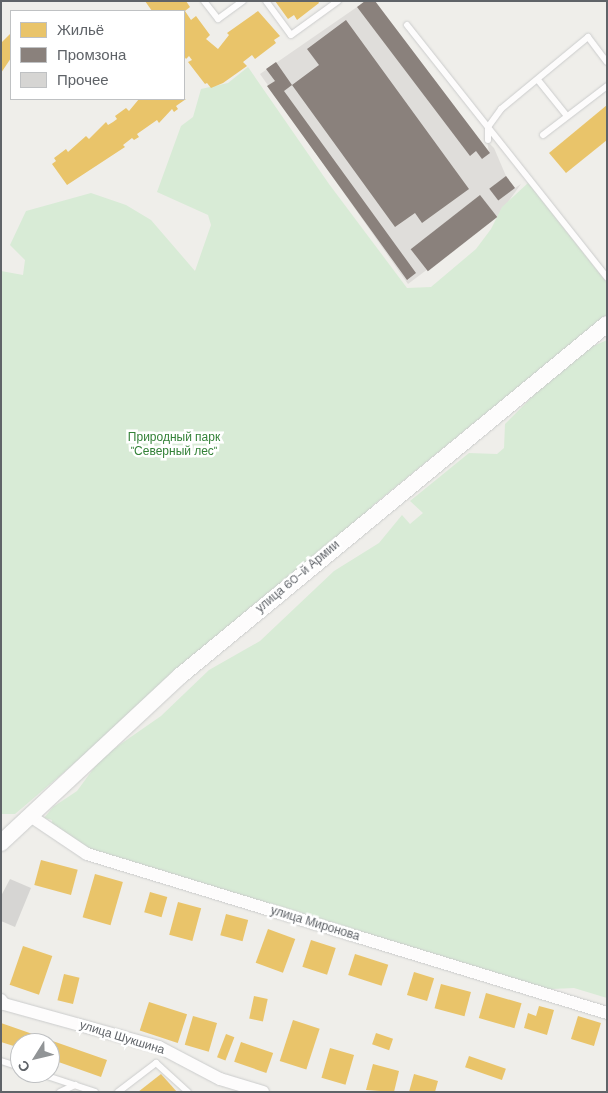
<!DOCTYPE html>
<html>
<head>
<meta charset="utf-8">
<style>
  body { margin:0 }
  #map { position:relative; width:608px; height:1093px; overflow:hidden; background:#efeeea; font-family:"DM Sans",sans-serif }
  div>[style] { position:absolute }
  .industrial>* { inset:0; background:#dfddda }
  .green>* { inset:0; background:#d8ebd6 }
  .homes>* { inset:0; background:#e9c46a; transform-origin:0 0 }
  .industry>* { inset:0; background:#8a817c; transform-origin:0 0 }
  .building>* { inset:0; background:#d6d5d3 }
  .roads { filter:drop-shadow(0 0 1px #cbcccc) drop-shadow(0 0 1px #cbcccc) }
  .service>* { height:6px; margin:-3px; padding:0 3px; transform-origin:3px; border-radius:3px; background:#fdfcfc }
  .minor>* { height:12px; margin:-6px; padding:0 6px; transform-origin:6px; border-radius:6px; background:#fdfcfc }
  .tertiary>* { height:16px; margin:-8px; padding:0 8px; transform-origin:8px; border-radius:8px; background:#fdfcfc }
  span { translate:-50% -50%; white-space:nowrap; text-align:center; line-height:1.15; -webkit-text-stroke:5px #fff; paint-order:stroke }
  .park-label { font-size:12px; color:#348238 }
  .street-label { font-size:12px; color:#5f6368 }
  .frame { position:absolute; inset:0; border:2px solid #5f6368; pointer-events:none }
  .legend { position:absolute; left:10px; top:10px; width:175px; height:90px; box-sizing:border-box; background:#fff; border:1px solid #bfc1c3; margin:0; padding:6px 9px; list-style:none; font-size:15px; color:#5f6368 }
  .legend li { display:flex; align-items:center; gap:10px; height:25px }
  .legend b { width:25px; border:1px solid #bfc1c3 }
  .north { position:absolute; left:10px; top:1033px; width:50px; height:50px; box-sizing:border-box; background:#fff; border:1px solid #bfc1c3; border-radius:50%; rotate:234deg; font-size:14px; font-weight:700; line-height:20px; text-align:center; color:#5f6368 }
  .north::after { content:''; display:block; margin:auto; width:18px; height:22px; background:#919496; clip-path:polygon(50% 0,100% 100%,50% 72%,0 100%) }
</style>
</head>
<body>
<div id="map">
  <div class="industrial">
    <div style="clip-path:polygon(375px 1px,489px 152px,487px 141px,494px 148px,506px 176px,515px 188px,521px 184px,497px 217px,408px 284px,260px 74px,357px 7px)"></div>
  </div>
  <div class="green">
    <div style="clip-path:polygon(248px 67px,329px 184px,407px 288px,431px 287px,476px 249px,491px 229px,502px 207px,528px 183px,607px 283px,607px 315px,372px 506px,372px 510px,15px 814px,1px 814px,1px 271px,23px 275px,25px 260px,10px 245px,26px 211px,91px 193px,126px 205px,151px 220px,195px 271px,211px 225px,208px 215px,157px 192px,181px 126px,193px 117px,201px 89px,228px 83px)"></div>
    <div style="clip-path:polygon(607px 340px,607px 998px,574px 988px,530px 990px,87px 854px,51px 831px,52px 820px,44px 818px,53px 807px,77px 791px,102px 757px,161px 716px,209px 670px,260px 641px,334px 571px,379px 543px,402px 515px,410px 524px,423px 513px,410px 501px,469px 453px,497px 454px,504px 448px,505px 424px,544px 385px,591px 347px)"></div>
  </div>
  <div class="homes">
    <div style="clip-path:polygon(145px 1px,186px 1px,190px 7px,185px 11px,191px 20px,196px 16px,210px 35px,206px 39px,218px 49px,229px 35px,227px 33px,258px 11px,280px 36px,274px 40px,276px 43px,255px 59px,252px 55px,243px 62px,247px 66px,223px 83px,211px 88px,207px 83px,205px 84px,188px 62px,192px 60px,189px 56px,186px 59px,184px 56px,184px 11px,152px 11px)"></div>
    <div style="clip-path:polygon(275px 1px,318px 1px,319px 3px,297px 20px,294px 15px,288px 19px)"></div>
    <div style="clip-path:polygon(11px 33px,11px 58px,1px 73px,1px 43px)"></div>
    <div style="clip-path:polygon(139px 99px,186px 99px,176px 106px,178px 109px,174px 112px,172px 109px,159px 123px,157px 120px,137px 134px,139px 137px,134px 140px,132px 138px,123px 145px,125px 147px,67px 185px,52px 164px,56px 161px,54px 158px,66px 149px,68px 152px,86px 136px,89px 139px,106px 122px,108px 125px,113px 122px,117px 119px,115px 116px,126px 108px,129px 111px)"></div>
    <div style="clip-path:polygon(607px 105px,607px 140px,566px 173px,549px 153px)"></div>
    <div style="left:41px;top:860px;width:38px;height:26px;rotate:15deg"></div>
    <div style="left:95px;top:874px;width:29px;height:45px;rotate:16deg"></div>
    <div style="left:150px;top:892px;width:18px;height:21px;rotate:16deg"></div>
    <div style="left:178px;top:902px;width:24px;height:34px;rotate:15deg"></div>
    <div style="left:226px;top:914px;width:23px;height:22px;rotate:15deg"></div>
    <div style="left:268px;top:929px;width:29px;height:36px;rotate:20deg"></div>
    <div style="left:311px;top:940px;width:26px;height:28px;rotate:18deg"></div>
    <div style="left:23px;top:946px;width:31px;height:41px;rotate:19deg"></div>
    <div style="left:355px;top:954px;width:35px;height:22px;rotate:18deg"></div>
    <div style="left:414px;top:972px;width:21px;height:24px;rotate:17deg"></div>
    <div style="left:64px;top:974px;width:16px;height:27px;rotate:14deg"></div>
    <div style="left:441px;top:984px;width:31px;height:25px;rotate:15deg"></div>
    <div style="left:486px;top:993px;width:37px;height:26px;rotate:16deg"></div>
    <div style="left:254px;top:996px;width:14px;height:23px;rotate:12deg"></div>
    <div style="left:149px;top:1002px;width:40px;height:30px;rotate:18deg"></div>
    <div style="clip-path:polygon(539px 1006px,554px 1010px,547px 1035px,524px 1028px,528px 1013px,536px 1016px)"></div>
    <div style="left:193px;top:1016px;width:25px;height:30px;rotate:16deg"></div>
    <div style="left:578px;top:1016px;width:24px;height:24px;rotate:17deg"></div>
    <div style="left:293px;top:1020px;width:28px;height:43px;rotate:18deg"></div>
    <div style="clip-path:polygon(1px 1023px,107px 1060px,101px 1077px,50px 1059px,50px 1043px,20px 1043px,20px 1048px,1px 1042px)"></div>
    <div style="left:376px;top:1033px;width:18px;height:12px;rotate:19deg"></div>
    <div style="left:226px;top:1034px;width:9px;height:25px;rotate:21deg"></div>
    <div style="left:241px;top:1042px;width:34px;height:21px;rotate:19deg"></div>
    <div style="left:330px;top:1048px;width:25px;height:31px;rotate:16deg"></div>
    <div style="left:469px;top:1056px;width:39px;height:12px;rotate:19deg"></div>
    <div style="clip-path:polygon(373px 1064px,399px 1071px,394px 1092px,366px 1090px)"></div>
    <div style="clip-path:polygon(161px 1074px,177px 1092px,138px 1092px)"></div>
    <div style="clip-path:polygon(414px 1074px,438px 1081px,435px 1092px,409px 1092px)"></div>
  </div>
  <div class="industry">
    <div style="clip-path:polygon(365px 1px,375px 1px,490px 153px,482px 159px,476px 151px,470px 156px,357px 7px)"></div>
    <div style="clip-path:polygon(346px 20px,469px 189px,422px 223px,415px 213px,395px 227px,292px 85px,319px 65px,307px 49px)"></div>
    <div style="clip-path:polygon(276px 62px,292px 85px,284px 91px,416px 273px,407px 280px,267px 86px,275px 81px,266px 69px)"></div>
    <div style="left:506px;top:176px;width:15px;height:21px;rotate:53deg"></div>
    <div style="left:480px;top:195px;width:28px;height:88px;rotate:52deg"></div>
  </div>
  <div class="building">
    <div style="clip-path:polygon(10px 879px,31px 888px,15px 927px,1px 921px,1px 896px)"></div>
  </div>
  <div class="roads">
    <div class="service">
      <div style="left:204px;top:1px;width:23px;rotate:52deg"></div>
      <div style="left:218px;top:19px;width:31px;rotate:-36deg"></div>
      <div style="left:266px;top:1px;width:42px;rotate:53.7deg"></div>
      <div style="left:291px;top:35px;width:58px;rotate:-35.9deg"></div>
      <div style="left:407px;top:25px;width:322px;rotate:51.6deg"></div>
      <div style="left:538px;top:80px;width:46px;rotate:51.1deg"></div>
      <div style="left:543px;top:135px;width:81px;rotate:-37.4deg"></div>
      <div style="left:488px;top:140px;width:13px;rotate:-90deg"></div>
      <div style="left:488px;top:127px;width:22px;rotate:-54deg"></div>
      <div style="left:501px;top:109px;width:113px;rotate:-39.6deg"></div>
      <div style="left:588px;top:37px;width:31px;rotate:53deg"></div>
      <div style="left:1px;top:1061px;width:20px;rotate:18deg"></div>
      <div style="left:38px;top:1073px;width:60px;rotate:18.4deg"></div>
      <div style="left:60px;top:1092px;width:17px;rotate:-25deg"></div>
      <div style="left:118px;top:1092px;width:48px;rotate:-37.3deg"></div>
      <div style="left:156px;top:1063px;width:43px;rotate:42.2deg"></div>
    </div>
    <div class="minor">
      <div style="left:32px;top:817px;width:66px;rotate:33.9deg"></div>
      <div style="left:87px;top:854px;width:544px;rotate:17deg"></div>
      <div style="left:1px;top:1000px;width:5px;rotate:53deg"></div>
      <div style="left:4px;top:1004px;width:161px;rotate:15.5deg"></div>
      <div style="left:159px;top:1047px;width:69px;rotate:27.7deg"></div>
      <div style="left:220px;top:1079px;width:45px;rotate:16.8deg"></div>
    </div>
    <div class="tertiary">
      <div style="left:1px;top:843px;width:245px;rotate:-43deg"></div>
      <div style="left:180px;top:676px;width:553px;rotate:-39.5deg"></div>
    </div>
  </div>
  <div class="park-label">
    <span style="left:174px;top:445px">Природный парк<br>"Северный лес"</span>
  </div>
  <div class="street-label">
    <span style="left:298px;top:577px;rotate:-40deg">улица 60-й Армии</span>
    <span style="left:315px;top:924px;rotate:17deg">улица Миронова</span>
    <span style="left:122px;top:1038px;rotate:17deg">улица Шукшина</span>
  </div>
  <div class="frame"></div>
  <ul class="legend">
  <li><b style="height:14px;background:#e9c46a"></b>Жильё</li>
  <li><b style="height:14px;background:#8a817c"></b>Промзона</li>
  <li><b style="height:14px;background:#d6d5d3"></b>Прочее</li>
  </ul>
  <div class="north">С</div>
</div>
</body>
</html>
